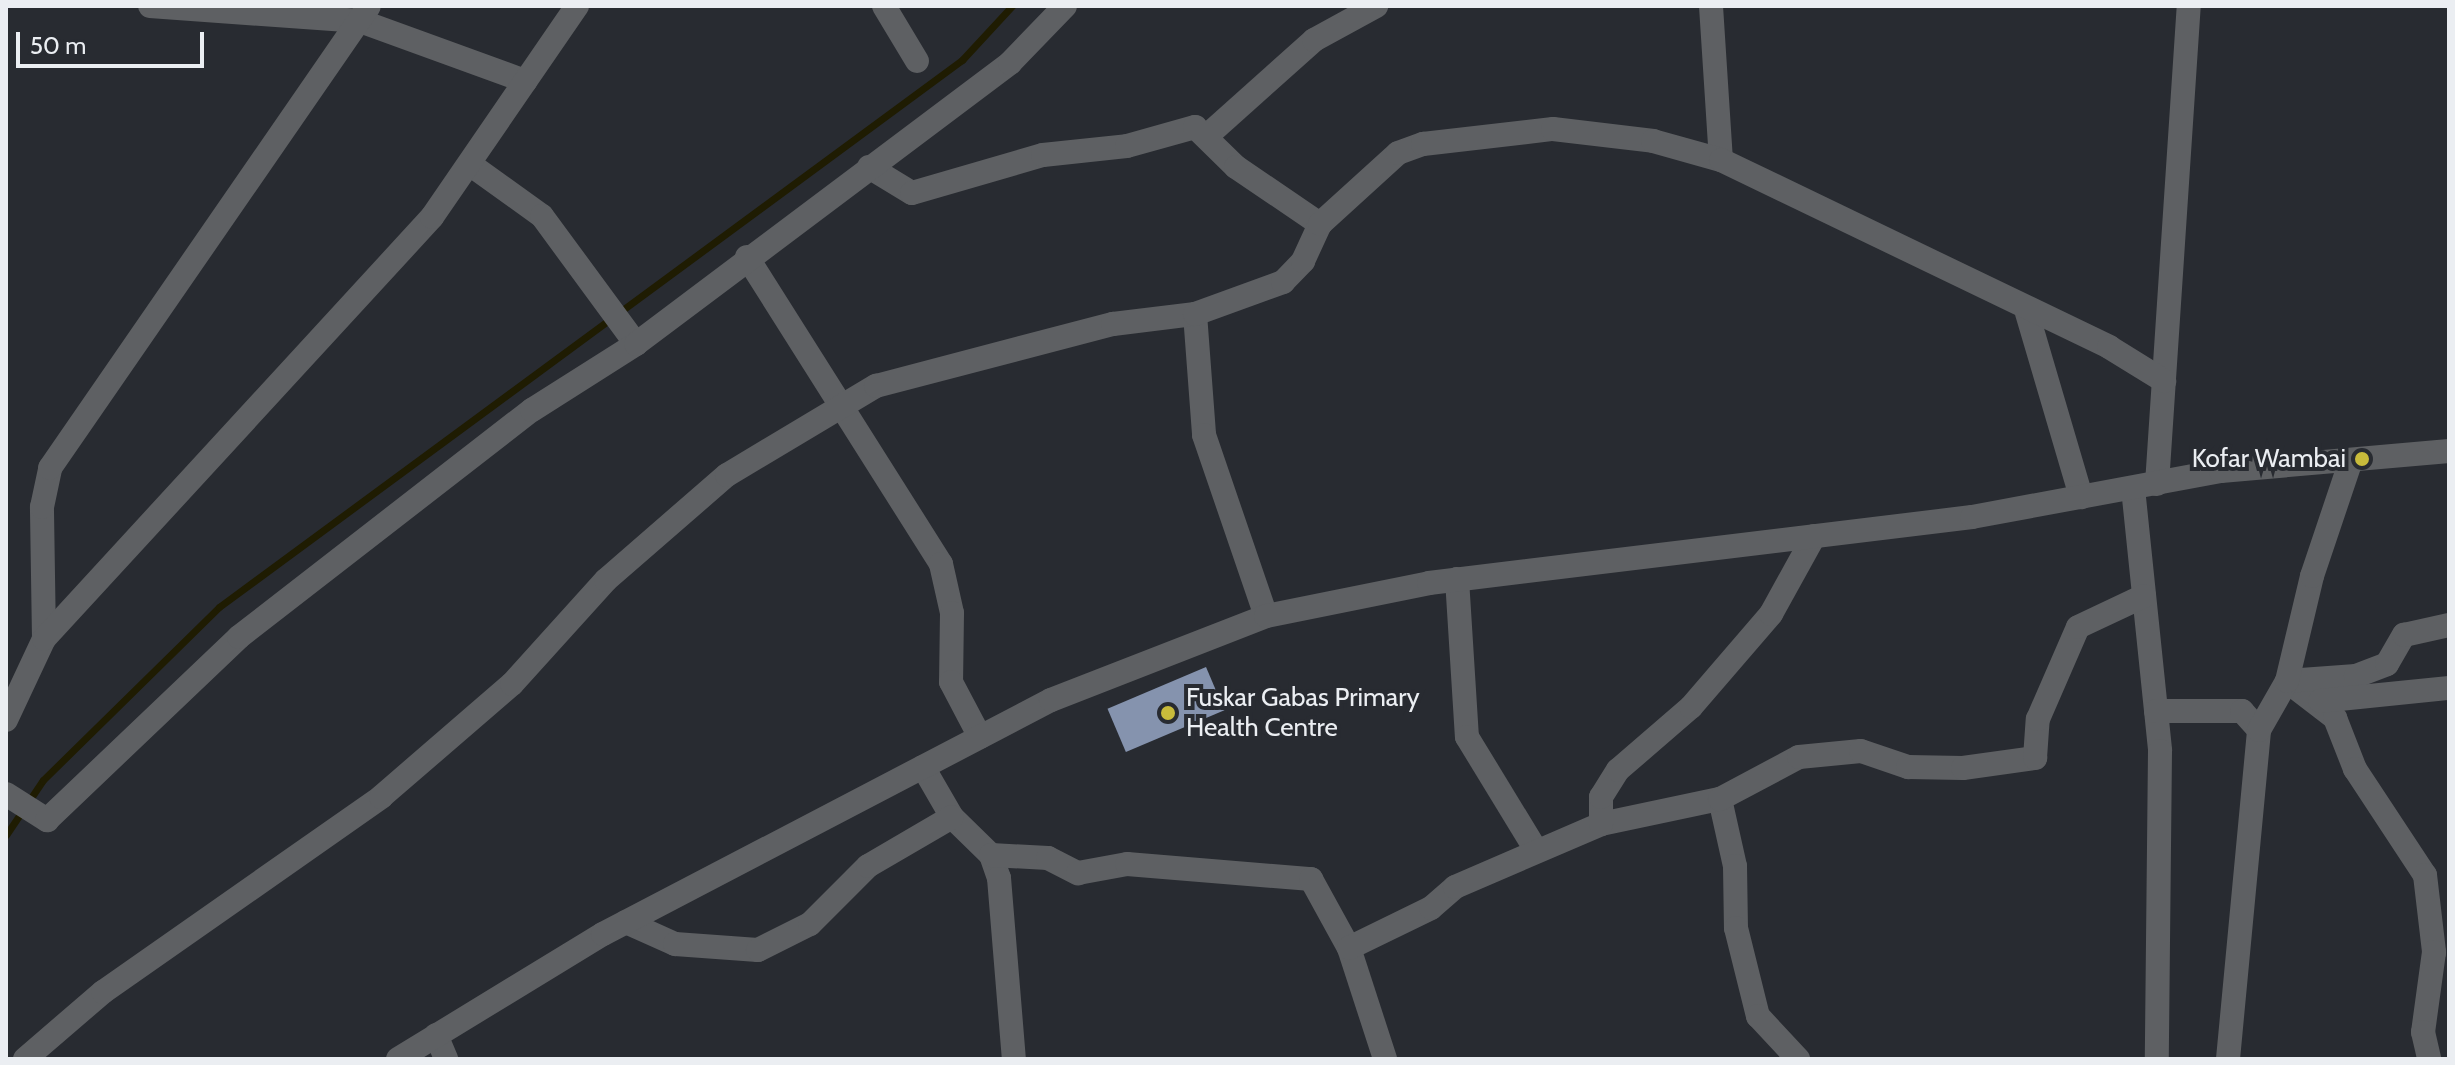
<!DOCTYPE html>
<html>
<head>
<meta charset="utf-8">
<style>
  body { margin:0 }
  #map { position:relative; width:2455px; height:1065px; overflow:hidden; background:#282b31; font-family:Cabin,sans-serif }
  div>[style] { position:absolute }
  .stream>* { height:7px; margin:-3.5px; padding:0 3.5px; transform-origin:3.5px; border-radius:3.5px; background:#1f1c02 }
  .building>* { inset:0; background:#8593ae; transform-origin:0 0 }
  .minor>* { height:24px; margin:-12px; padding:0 12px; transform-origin:12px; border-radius:12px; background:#5e6063 }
  .dots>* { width:22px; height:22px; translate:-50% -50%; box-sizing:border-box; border:4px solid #282b31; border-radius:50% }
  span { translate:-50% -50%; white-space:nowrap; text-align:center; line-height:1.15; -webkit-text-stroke:8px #282b31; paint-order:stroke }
  .poi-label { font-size:26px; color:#ebeef2 }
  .right { translate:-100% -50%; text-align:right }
  .left { translate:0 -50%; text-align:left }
  .frame { position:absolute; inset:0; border:8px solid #ebeef2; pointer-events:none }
  .scale { position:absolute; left:16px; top:32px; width:188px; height:36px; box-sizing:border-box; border:4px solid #ebeef2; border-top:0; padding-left:10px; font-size:24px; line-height:28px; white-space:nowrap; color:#ebeef2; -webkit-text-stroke:6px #282b31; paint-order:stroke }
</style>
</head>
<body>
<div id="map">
  <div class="stream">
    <div style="left:6px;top:835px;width:66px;rotate:-56.1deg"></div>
    <div style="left:43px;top:780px;width:247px;rotate:-44.5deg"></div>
    <div style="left:219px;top:607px;width:923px;rotate:-36.36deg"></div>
    <div style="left:962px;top:60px;width:74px;rotate:-47.2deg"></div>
  </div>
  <div class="building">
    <div style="left:1206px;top:667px;width:47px;height:107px;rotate:67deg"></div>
  </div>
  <div class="minor">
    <div style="left:150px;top:6px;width:211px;rotate:4.1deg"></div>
    <div style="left:360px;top:21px;width:176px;rotate:20deg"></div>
    <div style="left:884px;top:6px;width:64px;rotate:59deg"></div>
    <div style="left:1711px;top:6px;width:154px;rotate:86.3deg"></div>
    <div style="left:1209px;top:134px;width:141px;rotate:-41.8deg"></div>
    <div style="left:1314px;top:40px;width:71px;rotate:-28.7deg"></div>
    <div style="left:471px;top:165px;width:87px;rotate:35.7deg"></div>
    <div style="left:542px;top:216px;width:159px;rotate:53.7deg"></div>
    <div style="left:869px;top:167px;width:50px;rotate:31.2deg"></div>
    <div style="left:912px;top:193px;width:136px;rotate:-16.2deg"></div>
    <div style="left:1043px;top:155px;width:84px;rotate:-6.1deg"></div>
    <div style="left:1127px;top:146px;width:71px;rotate:-15.6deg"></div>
    <div style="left:1195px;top:127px;width:57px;rotate:44.3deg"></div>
    <div style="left:1236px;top:167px;width:102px;rotate:34.2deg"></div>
    <div style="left:747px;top:257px;width:363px;rotate:57.7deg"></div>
    <div style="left:941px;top:564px;width:50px;rotate:77.3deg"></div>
    <div style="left:952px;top:613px;width:69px;rotate:90.8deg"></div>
    <div style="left:951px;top:682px;width:62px;rotate:62.2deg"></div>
    <div style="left:2027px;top:313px;width:192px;rotate:73.6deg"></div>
    <div style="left:1195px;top:314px;width:121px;rotate:85.7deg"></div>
    <div style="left:1204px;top:435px;width:191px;rotate:71.1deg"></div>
    <div style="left:2157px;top:484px;width:479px;rotate:-86.2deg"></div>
    <div style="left:2133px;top:488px;width:264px;rotate:84.1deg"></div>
    <div style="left:2160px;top:751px;width:308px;rotate:90.6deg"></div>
    <div style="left:1457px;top:579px;width:158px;rotate:86.4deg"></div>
    <div style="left:1467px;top:737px;width:132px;rotate:58.6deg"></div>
    <div style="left:44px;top:639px;width:132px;rotate:-90.9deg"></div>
    <div style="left:42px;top:507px;width:40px;rotate:-78deg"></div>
    <div style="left:50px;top:468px;width:561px;rotate:-55.38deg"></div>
    <div style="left:2287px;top:681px;width:61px;rotate:37.6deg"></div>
    <div style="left:2335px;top:718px;width:55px;rotate:68.6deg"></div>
    <div style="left:2355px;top:769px;width:127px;rotate:56.6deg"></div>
    <div style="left:2425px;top:875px;width:78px;rotate:83.3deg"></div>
    <div style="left:2434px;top:952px;width:81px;rotate:97.8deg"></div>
    <div style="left:2423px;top:1032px;width:28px;rotate:77deg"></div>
    <div style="left:2287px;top:681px;width:69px;rotate:-4.1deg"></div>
    <div style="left:2356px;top:676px;width:33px;rotate:-21deg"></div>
    <div style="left:2387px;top:664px;width:34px;rotate:-60deg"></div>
    <div style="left:2404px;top:635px;width:46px;rotate:-12.5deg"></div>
    <div style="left:2320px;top:701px;width:130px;rotate:-5.8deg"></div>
    <div style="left:2156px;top:711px;width:86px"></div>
    <div style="left:2242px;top:711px;width:25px;rotate:48deg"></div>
    <div style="left:6px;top:720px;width:89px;rotate:-64.9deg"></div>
    <div style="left:44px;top:639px;width:573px;rotate:-47.4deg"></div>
    <div style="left:432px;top:217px;width:256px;rotate:-55.5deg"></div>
    <div style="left:923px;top:767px;width:58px;rotate:59.9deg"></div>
    <div style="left:952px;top:817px;width:54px;rotate:44.3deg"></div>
    <div style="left:991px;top:855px;width:24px;rotate:71deg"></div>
    <div style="left:999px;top:878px;width:182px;rotate:85.3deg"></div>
    <div style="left:6px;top:794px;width:49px;rotate:32.4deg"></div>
    <div style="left:47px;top:820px;width:265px;rotate:-43.6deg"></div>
    <div style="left:239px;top:637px;width:371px;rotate:-37.8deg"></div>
    <div style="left:532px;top:410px;width:123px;rotate:-32.4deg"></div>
    <div style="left:636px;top:344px;width:468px;rotate:-36.9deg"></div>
    <div style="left:1010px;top:63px;width:79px;rotate:-46deg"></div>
    <div style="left:1720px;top:799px;width:69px;rotate:77.4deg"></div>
    <div style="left:1735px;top:866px;width:62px;rotate:89.1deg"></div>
    <div style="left:1736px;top:928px;width:91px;rotate:76deg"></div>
    <div style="left:1758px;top:1016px;width:59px;rotate:47.1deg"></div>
    <div style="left:1601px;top:824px;width:122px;rotate:-11.9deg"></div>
    <div style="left:1720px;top:799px;width:89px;rotate:-28deg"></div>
    <div style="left:1799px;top:757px;width:62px;rotate:-5.5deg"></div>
    <div style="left:1861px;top:751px;width:50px;rotate:18.8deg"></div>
    <div style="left:1908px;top:767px;width:55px;rotate:1deg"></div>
    <div style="left:1963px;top:768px;width:73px;rotate:-7.9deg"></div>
    <div style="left:2035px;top:758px;width:39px;rotate:-86deg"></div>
    <div style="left:2038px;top:719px;width:100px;rotate:-66.5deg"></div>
    <div style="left:2078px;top:627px;width:73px;rotate:-25.2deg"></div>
    <div style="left:991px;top:855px;width:57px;rotate:3deg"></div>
    <div style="left:1048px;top:858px;width:34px;rotate:27deg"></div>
    <div style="left:1078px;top:873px;width:50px;rotate:-10.4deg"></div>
    <div style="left:1127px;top:864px;width:185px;rotate:4.7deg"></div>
    <div style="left:1311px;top:879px;width:79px;rotate:61.2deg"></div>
    <div style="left:1349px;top:948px;width:117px;rotate:72deg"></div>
    <div style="left:626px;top:922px;width:54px;rotate:24.2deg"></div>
    <div style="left:675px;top:944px;width:83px;rotate:4.1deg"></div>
    <div style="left:758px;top:950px;width:58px;rotate:-26.6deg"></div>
    <div style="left:810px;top:924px;width:82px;rotate:-45deg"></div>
    <div style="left:868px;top:866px;width:97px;rotate:-30.3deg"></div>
    <div style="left:1349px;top:948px;width:91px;rotate:-26deg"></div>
    <div style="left:1431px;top:908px;width:32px;rotate:-41deg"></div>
    <div style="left:1455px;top:887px;width:159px;rotate:-23.3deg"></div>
    <div style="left:1601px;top:824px;width:27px;rotate:-90deg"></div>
    <div style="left:1601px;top:797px;width:32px;rotate:-58deg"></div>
    <div style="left:1618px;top:770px;width:96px;rotate:-40.8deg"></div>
    <div style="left:1691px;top:707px;width:123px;rotate:-49.3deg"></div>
    <div style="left:1771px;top:614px;width:89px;rotate:-61.1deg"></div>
    <div style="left:436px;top:1035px;width:26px;rotate:67deg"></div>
    <div style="left:25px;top:1059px;width:103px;rotate:-40.7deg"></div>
    <div style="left:103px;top:992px;width:340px;rotate:-35deg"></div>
    <div style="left:381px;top:797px;width:173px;rotate:-40.8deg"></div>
    <div style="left:512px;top:684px;width:140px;rotate:-47.9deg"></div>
    <div style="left:606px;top:580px;width:160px;rotate:-41deg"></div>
    <div style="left:727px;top:475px;width:174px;rotate:-30.9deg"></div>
    <div style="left:876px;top:386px;width:245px;rotate:-14.7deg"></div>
    <div style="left:1113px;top:324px;width:83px;rotate:-7deg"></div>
    <div style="left:1195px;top:314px;width:94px;rotate:-20deg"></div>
    <div style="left:1283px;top:282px;width:29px;rotate:-46deg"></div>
    <div style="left:1303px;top:261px;width:41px;rotate:-65.3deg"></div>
    <div style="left:1320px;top:224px;width:105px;rotate:-42.3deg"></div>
    <div style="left:1398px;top:153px;width:27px;rotate:-20deg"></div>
    <div style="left:1423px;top:144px;width:131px;rotate:-6.6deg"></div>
    <div style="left:1553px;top:129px;width:101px;rotate:6.8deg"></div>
    <div style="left:1653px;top:141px;width:71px;rotate:15.6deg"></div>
    <div style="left:1721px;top:160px;width:431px;rotate:25.7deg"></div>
    <div style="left:2109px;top:347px;width:65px;rotate:31.7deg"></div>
    <div style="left:398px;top:1059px;width:240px;rotate:-31.4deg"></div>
    <div style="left:603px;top:934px;width:505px;rotate:-27.58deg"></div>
    <div style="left:1051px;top:700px;width:231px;rotate:-21.3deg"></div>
    <div style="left:1266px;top:616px;width:166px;rotate:-11.4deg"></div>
    <div style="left:1429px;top:583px;width:547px;rotate:-6.93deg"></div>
    <div style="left:1972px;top:517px;width:253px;rotate:-10.5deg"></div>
    <div style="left:2221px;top:471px;width:229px;rotate:-5deg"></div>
    <div style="left:2228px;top:1059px;width:330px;rotate:-84.6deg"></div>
    <div style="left:2259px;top:730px;width:56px;rotate:-60.3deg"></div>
    <div style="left:2287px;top:681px;width:108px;rotate:-76.6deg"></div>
    <div style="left:2312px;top:576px;width:122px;rotate:-71.4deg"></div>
  </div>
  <div class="dots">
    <div style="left:2362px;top:459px;background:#c8bb3b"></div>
    <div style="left:1168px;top:713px;background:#c8bb3b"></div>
  </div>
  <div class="poi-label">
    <span class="right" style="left:2346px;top:459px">Kofar Wambai</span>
    <span class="left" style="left:1186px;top:713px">Fuskar Gabas Primary<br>Health Centre</span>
  </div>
  <div class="frame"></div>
  <div class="scale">50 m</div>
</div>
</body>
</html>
